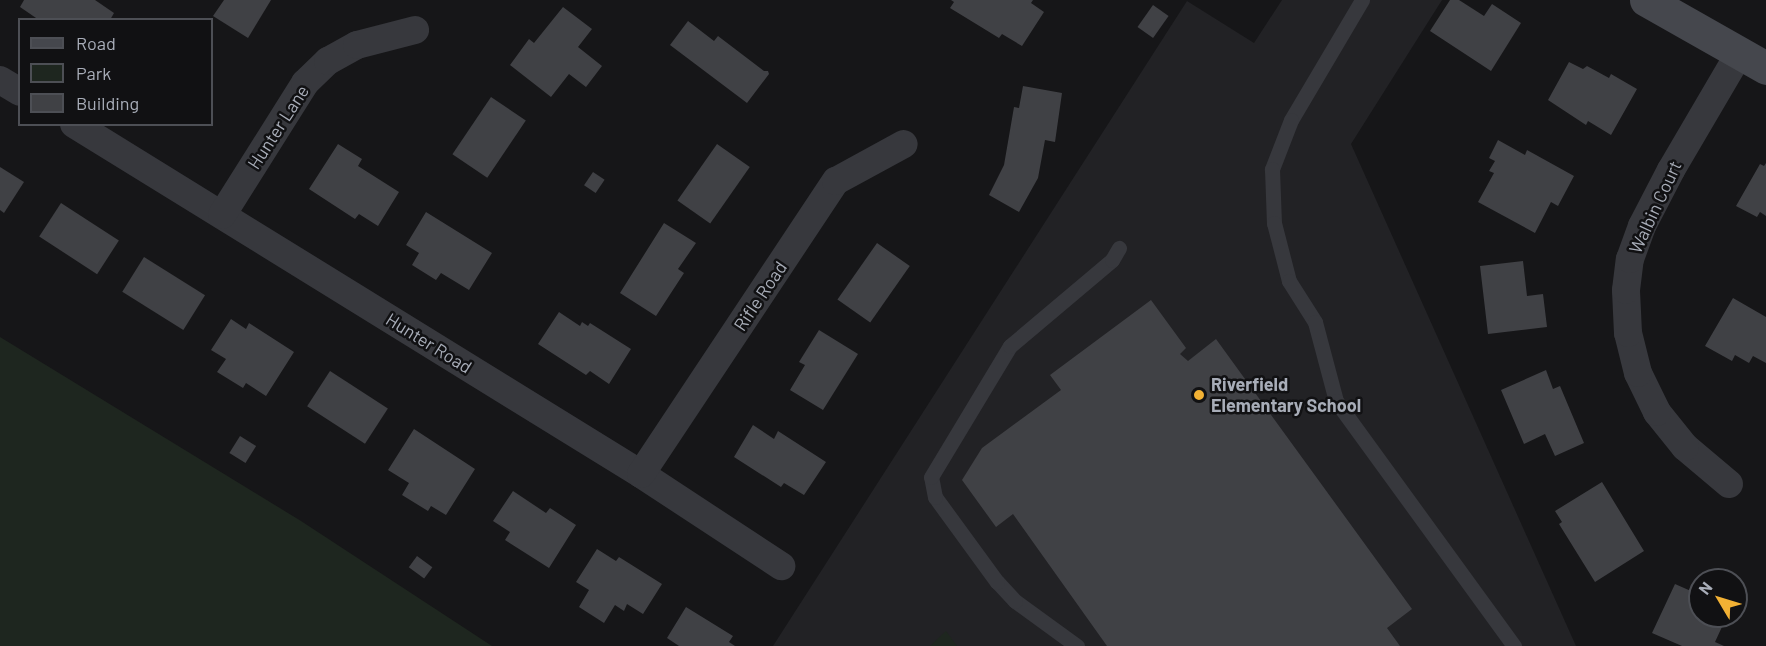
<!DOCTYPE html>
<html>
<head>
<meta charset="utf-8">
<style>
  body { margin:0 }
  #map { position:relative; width:1766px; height:646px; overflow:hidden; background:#161618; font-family:Barlow,sans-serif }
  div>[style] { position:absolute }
  .built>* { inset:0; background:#222225 }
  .green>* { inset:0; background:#1e261f }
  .building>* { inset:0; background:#404145; transform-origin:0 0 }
  .service>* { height:15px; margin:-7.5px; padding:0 7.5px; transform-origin:7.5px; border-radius:7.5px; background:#37383d }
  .minor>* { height:28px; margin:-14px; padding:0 14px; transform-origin:14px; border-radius:14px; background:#37383d }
  .secondary>* { height:33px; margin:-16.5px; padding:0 16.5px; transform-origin:16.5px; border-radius:16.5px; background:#45474d }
  .dots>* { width:16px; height:16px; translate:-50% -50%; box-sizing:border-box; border:3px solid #111113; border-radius:50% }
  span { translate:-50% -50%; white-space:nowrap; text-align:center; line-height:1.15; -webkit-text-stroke:5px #111113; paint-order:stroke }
  .street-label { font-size:18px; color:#a8adb8 }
  .poi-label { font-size:18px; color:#a8adb8; font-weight:700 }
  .left { translate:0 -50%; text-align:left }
  .legend { position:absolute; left:18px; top:18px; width:195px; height:108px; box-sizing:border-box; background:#111113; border:2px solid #4d4f55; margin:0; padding:8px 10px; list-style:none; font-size:18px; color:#a8adb8 }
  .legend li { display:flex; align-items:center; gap:12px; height:30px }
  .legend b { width:30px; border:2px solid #4d4f55 }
  .north { position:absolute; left:1688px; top:568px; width:60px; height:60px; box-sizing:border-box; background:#111113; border:2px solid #4d4f55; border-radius:50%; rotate:308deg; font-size:16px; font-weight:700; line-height:24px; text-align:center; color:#a8adb8 }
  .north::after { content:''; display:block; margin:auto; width:21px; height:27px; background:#f2b134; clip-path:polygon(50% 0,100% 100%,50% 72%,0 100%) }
</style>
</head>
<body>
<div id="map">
  <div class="built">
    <div style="clip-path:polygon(1282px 0,1442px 0,1351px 144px,1576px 646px,773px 646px,1187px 1px,1254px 43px)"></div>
  </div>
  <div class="green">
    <div style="clip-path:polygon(0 337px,301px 521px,492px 646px,0 646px)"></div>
    <div style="clip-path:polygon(946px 631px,957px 646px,930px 646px)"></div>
  </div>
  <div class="building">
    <div style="clip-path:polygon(24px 0,95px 0,114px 13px,110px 20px,39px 20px,20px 7px)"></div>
    <div style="clip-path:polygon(224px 0,271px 0,248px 38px,213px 16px)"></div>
    <div style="clip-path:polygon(951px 0,1033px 0,1031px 3px,1044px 12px,1022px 46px,1002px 34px,999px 38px,950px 8px,954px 2px)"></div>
    <div style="clip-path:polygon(1450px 0,1459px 0,1484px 16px,1492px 4px,1521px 23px,1491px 71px,1430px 31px)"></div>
    <div style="left:1153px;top:5px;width:19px;height:27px;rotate:35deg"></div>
    <div style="clip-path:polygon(563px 7px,592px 29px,578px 47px,602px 66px,586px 87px,569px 74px,551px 97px,510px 65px,529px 39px,534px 43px)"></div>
    <div style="clip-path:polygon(688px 21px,714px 41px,718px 36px,764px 71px,768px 71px,769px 74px,747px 103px,670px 45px)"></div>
    <div style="clip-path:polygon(1569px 62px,1583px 69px,1587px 66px,1609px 78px,1611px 74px,1637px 89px,1611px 135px,1588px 121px,1586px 125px,1548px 100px)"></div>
    <div style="clip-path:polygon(1023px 86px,1062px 93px,1055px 142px,1045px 140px,1038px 178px,1019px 212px,989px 195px,1004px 165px,1014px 107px,1019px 108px)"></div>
    <div style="left:491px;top:97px;width:42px;height:69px;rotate:34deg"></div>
    <div style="clip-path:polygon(1498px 140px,1525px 155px,1527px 150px,1574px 176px,1558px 206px,1551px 202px,1535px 233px,1478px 202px,1494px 173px,1489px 171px,1495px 161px,1489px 158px)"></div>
    <div style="clip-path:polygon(338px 144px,362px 159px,358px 166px,399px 192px,378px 226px,359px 214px,355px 219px,309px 189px)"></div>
    <div style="left:717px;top:144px;width:40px;height:69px;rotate:35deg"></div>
    <div style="clip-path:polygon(1766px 163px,1766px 216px,1760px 212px,1757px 217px,1736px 206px,1760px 164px,1764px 166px)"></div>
    <div style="clip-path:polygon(0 167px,24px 182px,4px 213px,0 210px)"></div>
    <div style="left:593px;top:172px;width:14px;height:16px;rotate:34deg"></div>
    <div style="left:61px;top:203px;width:69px;height:40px;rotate:33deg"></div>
    <div style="clip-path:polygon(426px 212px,492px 253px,469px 290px,441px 273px,436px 280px,412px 265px,419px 253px,406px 245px)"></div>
    <div style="clip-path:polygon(664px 223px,696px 243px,678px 269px,684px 273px,656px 316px,620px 293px)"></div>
    <div style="left:877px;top:243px;width:40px;height:69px;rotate:35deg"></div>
    <div style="left:144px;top:257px;width:72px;height:41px;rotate:32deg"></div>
    <div style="clip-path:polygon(1523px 261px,1527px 296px,1543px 294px,1547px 327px,1488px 334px,1480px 266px)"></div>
    <div style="clip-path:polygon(1733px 298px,1766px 317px,1766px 363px,1753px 356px,1749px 363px,1735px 355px,1732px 361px,1705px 346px)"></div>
    <div style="clip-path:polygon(1151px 300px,1186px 348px,1180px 354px,1188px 361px,1216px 339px,1412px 609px,1387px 628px,1400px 646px,1107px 646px,1013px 514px,996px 527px,962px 480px,982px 448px,1061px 390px,1050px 375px)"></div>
    <div style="clip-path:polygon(559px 312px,580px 326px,582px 322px,588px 326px,590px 323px,631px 349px,609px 384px,590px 371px,586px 375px,538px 344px)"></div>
    <div style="clip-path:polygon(231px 319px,246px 329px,249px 323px,294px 352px,266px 396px,246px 383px,243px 388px,217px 372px,226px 359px,211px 350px)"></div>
    <div style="clip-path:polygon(819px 330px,858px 354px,823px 410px,790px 390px,805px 365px,799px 362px)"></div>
    <div style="clip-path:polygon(1546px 370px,1553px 389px,1560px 386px,1584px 443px,1555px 456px,1545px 434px,1524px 444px,1501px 390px)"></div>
    <div style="left:330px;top:371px;width:69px;height:42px;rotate:33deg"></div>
    <div style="clip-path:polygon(753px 425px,774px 439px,778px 431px,826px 462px,804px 495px,784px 483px,781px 487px,734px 457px)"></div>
    <div style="clip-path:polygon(414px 429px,475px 469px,446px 515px,431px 506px,428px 511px,402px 495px,409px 483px,388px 470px)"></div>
    <div style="left:240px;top:436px;width:19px;height:20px;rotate:32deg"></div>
    <div style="clip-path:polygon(1602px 482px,1644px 551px,1595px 582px,1559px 524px,1562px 522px,1555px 511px)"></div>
    <div style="clip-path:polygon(513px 491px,546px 513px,550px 508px,576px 525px,549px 568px,505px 540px,510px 532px,493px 521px)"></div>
    <div style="clip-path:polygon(597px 549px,616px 561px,619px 557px,662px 584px,643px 614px,627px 604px,624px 611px,615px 605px,604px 623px,579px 607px,589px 590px,576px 582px)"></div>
    <div style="left:417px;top:556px;width:19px;height:14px;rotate:36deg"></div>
    <div style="clip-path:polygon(1675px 584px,1700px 595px,1700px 616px,1727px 616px,1715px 642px,1724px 646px,1682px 646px,1652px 633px)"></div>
    <div style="clip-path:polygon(686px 607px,733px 636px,729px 642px,735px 646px,679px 646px,667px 638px)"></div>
  </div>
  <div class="service">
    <div style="left:1362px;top:0;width:139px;rotate:120.6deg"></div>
    <div style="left:1291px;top:120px;width:53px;rotate:111.2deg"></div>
    <div style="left:1272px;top:169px;width:54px;rotate:87.9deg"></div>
    <div style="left:1274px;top:223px;width:60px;rotate:75.5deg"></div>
    <div style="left:1289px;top:281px;width:49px;rotate:57.6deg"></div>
    <div style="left:1315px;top:322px;width:82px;rotate:75.1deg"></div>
    <div style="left:1336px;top:401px;width:303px;rotate:54deg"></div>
    <div style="left:1077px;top:646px;width:77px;rotate:-144deg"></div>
    <div style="left:1015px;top:601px;width:26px;rotate:-133deg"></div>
    <div style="left:997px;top:582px;width:105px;rotate:-126.1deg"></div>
    <div style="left:935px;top:497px;width:20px;rotate:-101deg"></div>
    <div style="left:931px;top:477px;width:153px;rotate:-58.9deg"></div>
    <div style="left:1010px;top:346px;width:133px;rotate:-40.1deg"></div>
    <div style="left:1112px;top:260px;width:14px;rotate:-60deg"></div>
  </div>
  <div class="minor">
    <div style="left:0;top:80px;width:23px;rotate:31deg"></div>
    <div style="left:74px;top:124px;width:666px;rotate:31.69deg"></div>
    <div style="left:641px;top:474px;width:168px;rotate:33.3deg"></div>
    <div style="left:222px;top:215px;width:156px;rotate:-57.8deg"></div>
    <div style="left:305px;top:83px;width:32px;rotate:-44deg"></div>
    <div style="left:328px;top:61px;width:33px;rotate:-29deg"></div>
    <div style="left:357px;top:45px;width:60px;rotate:-14.5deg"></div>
    <div style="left:641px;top:474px;width:352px;rotate:-56.4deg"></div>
    <div style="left:836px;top:181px;width:77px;rotate:-28.6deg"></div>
    <div style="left:1729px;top:484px;width:57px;rotate:-139.9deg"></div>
    <div style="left:1685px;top:447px;width:45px;rotate:-128.7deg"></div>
    <div style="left:1657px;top:412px;width:43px;rotate:-116deg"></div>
    <div style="left:1638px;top:373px;width:41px;rotate:-104deg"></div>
    <div style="left:1628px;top:333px;width:43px;rotate:-92.7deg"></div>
    <div style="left:1626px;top:290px;width:31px;rotate:-83deg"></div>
    <div style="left:1630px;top:259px;width:35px;rotate:-70deg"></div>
    <div style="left:1642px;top:226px;width:63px;rotate:-62.6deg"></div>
    <div style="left:1671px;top:170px;width:134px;rotate:-59.6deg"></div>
  </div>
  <div class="secondary">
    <div style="left:1646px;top:0;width:138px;rotate:29.5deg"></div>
  </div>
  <div class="dots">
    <div style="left:1199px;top:395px;background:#f2b134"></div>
  </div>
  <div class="street-label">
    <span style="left:278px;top:127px;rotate:-57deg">Hunter Lane</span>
    <span style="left:1655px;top:207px;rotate:-65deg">Walbin Court</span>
    <span style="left:760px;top:296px;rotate:-56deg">Rifle Road</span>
    <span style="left:429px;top:343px;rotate:32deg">Hunter Road</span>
  </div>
  <div class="poi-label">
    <span class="left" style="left:1211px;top:395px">Riverfield<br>Elementary School</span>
  </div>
  <ul class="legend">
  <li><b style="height:8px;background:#45474d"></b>Road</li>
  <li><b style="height:16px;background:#1e261f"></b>Park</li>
  <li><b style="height:16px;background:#404145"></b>Building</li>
  </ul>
  <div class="north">N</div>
</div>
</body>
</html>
